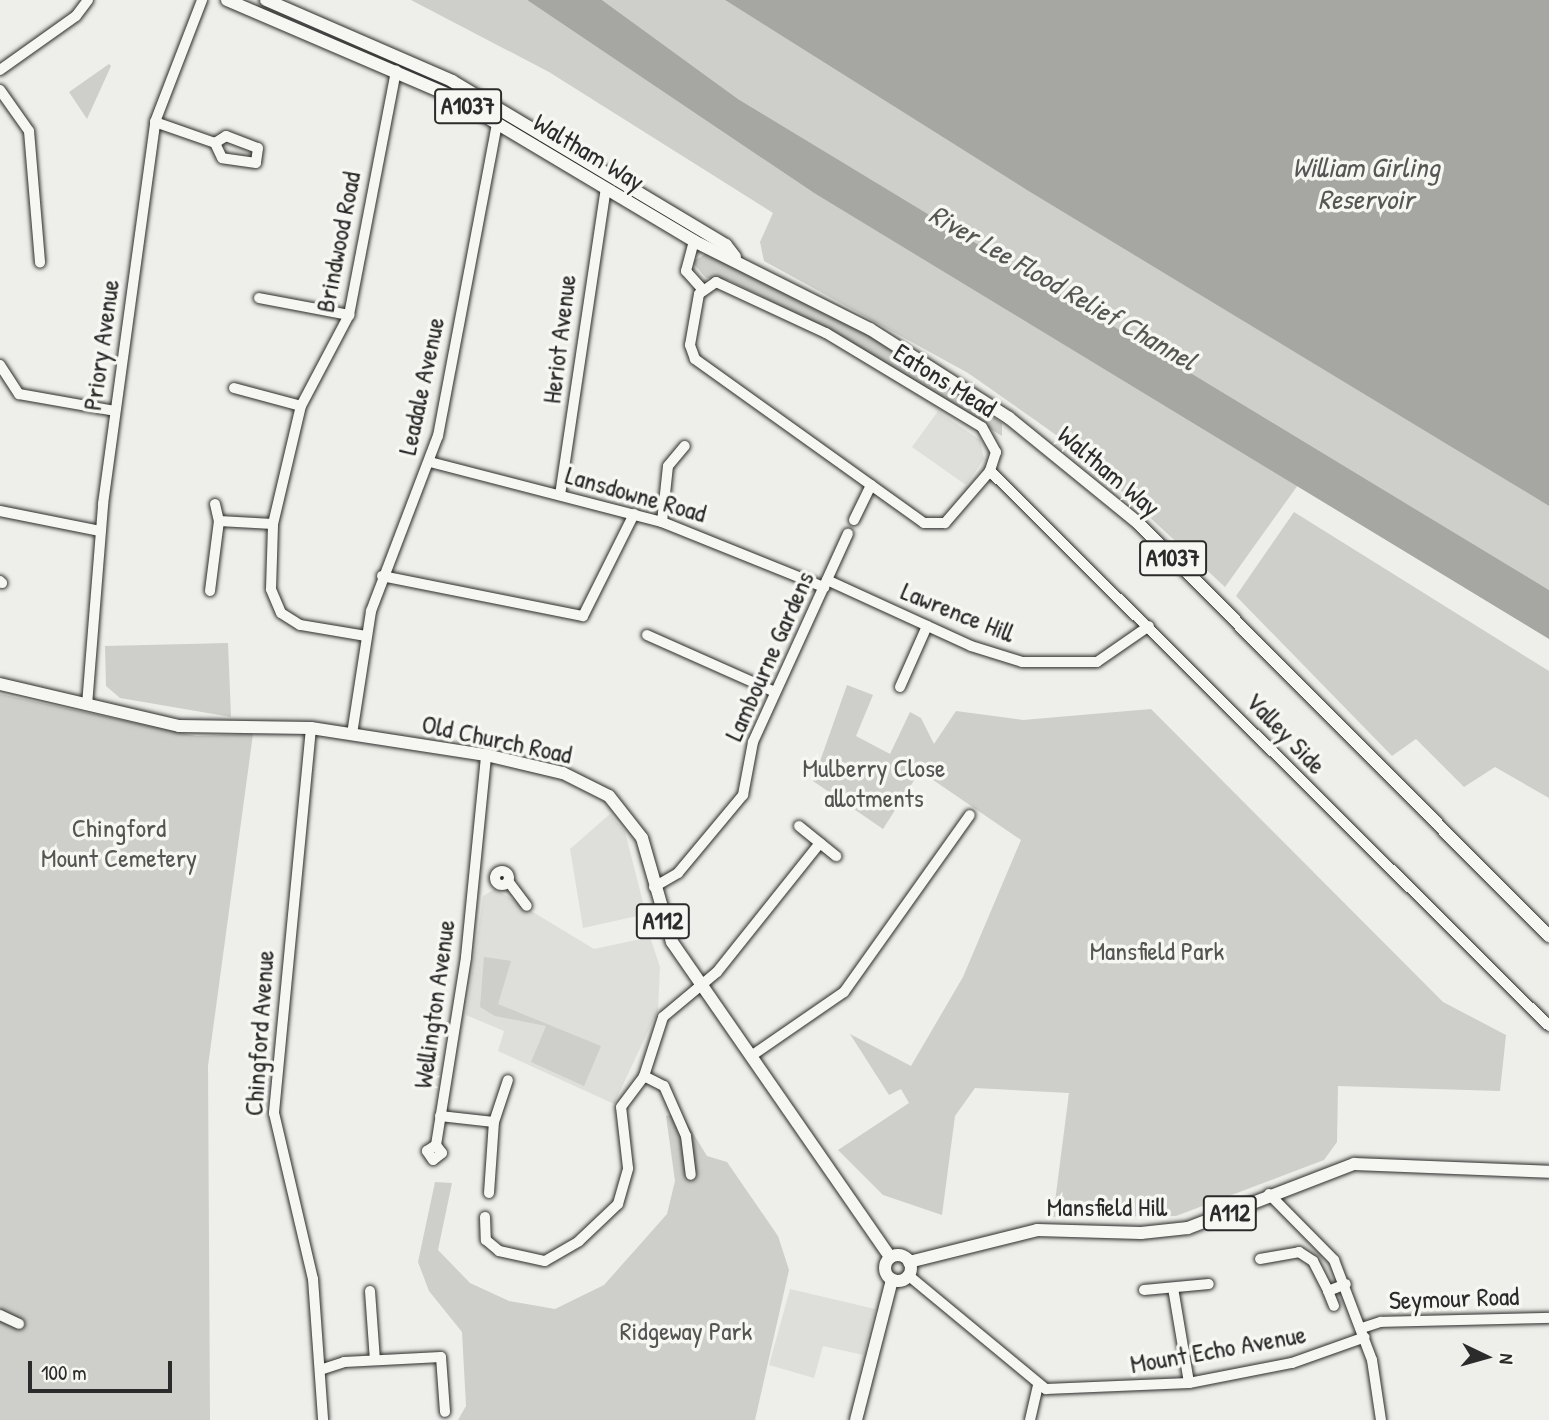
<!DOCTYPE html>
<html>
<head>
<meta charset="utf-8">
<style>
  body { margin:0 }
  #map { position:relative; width:1549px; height:1420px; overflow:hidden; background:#eeeeea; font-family:"Patrick Hand",sans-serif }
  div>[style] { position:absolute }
  .built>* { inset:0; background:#dededb }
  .green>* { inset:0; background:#cececa }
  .water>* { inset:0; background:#a6a6a3 }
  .roads { filter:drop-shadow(0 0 2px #2b2b2b) drop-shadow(0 0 2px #2b2b2b) }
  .minor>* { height:10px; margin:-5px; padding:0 5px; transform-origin:5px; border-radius:5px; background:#f6f6f2 }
  .minor>.ring { margin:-5px; padding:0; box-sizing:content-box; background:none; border:10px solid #f6f6f2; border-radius:50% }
  .major>* { height:12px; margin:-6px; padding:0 6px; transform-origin:6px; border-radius:6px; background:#f6f6f2 }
  .major>.ring { margin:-6px; padding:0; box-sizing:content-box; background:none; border:12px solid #f6f6f2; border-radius:50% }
  span { translate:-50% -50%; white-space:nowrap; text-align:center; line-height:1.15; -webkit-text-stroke:7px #f6f6f2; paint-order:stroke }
  .shield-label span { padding:2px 5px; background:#f6f6f2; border:2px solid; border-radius:5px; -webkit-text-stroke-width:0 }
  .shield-label { font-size:24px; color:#2b2b2b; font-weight:700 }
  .street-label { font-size:26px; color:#2b2b2b }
  .park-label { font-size:26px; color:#545453 }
  .water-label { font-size:28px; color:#565655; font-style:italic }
  .north { position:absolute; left:1451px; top:1322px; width:70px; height:70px; -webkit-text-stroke:5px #f6f6f2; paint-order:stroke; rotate:95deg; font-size:19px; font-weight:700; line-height:28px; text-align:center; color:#2b2b2b }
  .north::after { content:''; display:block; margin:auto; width:24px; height:32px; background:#2b2b2b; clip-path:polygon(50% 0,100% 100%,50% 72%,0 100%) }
  .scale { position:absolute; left:28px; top:1361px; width:144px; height:32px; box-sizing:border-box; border:4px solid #2b2b2b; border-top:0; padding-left:9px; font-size:21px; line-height:24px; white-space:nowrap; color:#2b2b2b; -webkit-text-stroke:5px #f6f6f2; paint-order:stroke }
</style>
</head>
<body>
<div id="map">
  <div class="built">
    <div style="clip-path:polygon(938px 411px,980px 440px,984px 459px,966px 485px,912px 447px)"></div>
    <div style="clip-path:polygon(610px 814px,625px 832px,646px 914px,583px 928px,570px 849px)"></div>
    <div style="clip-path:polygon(495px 889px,594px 949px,650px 937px,660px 967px,658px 1010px,614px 1104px,498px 1051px,504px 1031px,466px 1015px,483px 896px)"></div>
    <div style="clip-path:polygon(790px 1289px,875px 1309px,863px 1355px,823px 1346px,814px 1378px,769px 1365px)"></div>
  </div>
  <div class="green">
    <div style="clip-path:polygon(411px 0,527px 0,814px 193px,1298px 485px,1225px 587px,1077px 450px,1035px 420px,968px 373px,764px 261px,760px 242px,773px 213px,549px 72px)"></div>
    <div style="clip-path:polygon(602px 0,725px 0,1549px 506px,1549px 590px,738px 99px)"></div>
    <div style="clip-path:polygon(109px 64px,111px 66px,87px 119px,69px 92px)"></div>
    <div style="clip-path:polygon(707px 253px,870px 335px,1002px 423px,1002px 436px,806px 318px,728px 280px,706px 278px,692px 262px)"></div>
    <div style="clip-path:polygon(1294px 512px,1549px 671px,1549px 798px,1495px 767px,1464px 787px,1416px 739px,1392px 756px,1236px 596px)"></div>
    <div style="clip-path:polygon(228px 643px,231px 717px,120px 698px,106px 686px,105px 646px)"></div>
    <div style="clip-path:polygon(847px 685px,873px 695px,856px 736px,890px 754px,910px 712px,921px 718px,934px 744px,956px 711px,1023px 720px,1151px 709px,1443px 1002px,1506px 1035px,1500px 1091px,1338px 1086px,1337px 1142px,1324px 1160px,1176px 1216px,1053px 1217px,1069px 1093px,975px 1088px,955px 1116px,942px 1215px,883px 1195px,838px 1150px,909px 1103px,901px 1089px,889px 1095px,850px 1034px,911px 1066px,963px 977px,1021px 840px,920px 771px,883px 829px,813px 781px)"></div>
    <div style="clip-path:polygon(0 694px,196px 736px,253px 734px,208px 1066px,210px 1420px,0 1420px)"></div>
    <div style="clip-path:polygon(484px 957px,511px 961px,498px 1004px,601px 1046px,584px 1086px,531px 1062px,546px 1026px,495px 1016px,480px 1007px)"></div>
    <div style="clip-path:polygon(680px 1112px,707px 1156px,727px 1162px,778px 1236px,789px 1270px,755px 1420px,458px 1420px,466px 1406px,462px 1332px,429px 1291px,418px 1262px,435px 1182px,452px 1183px,438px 1250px,470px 1283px,509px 1301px,555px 1309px,604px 1285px,667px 1214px,675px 1181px,666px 1116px)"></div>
  </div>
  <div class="water">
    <div style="clip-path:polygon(527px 0,602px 0,738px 99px,1549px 590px,1549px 639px,814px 193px)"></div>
    <div style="clip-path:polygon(725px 0,1549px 0,1549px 506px,1027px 190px)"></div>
  </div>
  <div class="roads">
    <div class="minor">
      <div style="left:0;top:70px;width:93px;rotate:-35.4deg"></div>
      <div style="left:76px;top:16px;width:20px;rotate:-53deg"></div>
      <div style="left:0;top:90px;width:50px;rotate:54.7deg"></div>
      <div style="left:29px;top:131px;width:132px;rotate:85.2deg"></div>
      <div style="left:155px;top:122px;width:64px;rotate:19.3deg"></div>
      <div style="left:226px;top:136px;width:34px;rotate:21deg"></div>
      <div style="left:258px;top:148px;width:15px;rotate:98deg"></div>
      <div style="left:256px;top:163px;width:34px;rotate:-172deg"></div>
      <div style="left:222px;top:158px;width:17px;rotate:-115deg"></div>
      <div style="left:215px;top:143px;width:13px;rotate:-32deg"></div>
      <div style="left:694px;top:241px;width:31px;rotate:105deg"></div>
      <div style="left:686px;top:271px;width:24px;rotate:48deg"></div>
      <div style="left:716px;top:282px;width:121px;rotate:24.9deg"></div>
      <div style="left:826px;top:333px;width:182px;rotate:31.1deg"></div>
      <div style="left:982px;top:427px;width:29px;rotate:61deg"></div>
      <div style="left:996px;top:452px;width:20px;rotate:108deg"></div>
      <div style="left:990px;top:471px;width:69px;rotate:130.9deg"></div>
      <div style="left:945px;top:523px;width:21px;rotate:180deg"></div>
      <div style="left:924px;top:523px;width:282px;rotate:-144.4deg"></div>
      <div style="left:695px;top:359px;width:15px;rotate:-110deg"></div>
      <div style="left:690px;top:345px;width:52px;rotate:-80deg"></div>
      <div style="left:699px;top:294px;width:21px;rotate:-35deg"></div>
      <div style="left:259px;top:298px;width:92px;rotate:10.7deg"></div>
      <div style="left:0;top:365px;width:35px;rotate:57deg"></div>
      <div style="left:19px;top:394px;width:97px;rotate:10deg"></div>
      <div style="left:234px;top:388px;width:69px;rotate:15deg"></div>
      <div style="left:430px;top:462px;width:240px;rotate:14.5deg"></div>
      <div style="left:662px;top:522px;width:175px;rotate:21.9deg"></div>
      <div style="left:990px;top:471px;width:788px;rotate:44.79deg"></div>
      <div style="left:560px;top:495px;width:309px;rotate:-81.5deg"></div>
      <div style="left:215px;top:504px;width:17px;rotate:77deg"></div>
      <div style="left:0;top:511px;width:102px;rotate:11.3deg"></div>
      <div style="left:854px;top:520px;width:39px;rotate:-64deg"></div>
      <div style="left:662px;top:522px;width:56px;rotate:-83.9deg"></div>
      <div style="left:668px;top:466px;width:26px;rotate:-50deg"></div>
      <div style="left:382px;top:576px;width:205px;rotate:11.3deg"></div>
      <div style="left:583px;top:616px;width:114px;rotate:-63.4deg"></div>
      <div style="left:827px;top:580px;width:158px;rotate:24.6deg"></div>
      <div style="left:971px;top:646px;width:53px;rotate:17.4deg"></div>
      <div style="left:1022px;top:662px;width:75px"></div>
      <div style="left:1097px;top:662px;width:63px;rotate:-34.7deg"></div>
      <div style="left:0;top:581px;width:3px;rotate:45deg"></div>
      <div style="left:210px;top:591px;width:71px;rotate:-82.7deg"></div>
      <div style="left:219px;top:521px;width:54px;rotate:3.2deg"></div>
      <div style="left:647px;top:635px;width:140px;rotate:24deg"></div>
      <div style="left:366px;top:636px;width:67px;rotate:-170.5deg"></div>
      <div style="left:300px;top:625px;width:22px;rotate:-148deg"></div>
      <div style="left:281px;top:613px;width:26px;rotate:-113deg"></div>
      <div style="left:271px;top:589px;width:65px;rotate:-88.2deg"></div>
      <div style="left:273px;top:524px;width:121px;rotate:-76.7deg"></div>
      <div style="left:301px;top:406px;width:103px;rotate:-62.2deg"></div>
      <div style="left:349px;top:315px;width:249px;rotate:-79.1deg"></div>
      <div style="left:900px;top:687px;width:67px;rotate:-66.1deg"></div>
      <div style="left:87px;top:705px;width:202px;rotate:-85.4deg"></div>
      <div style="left:103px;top:504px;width:386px;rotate:-82.2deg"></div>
      <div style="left:155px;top:122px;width:131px;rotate:-68.9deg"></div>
      <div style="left:311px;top:728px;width:387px;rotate:95.5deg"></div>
      <div style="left:274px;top:1113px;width:171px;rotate:76.8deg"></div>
      <div style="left:313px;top:1279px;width:141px;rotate:85.9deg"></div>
      <div style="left:352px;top:734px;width:124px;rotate:-81.2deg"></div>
      <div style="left:371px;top:611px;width:187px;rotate:-69.1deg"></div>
      <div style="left:438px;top:436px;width:319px;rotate:-79.3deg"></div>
      <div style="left:799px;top:826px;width:48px;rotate:39deg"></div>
      <div class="ring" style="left:495px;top:871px;width:4px;height:4px"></div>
      <div style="left:508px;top:881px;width:31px;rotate:53deg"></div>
      <div style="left:654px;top:887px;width:28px;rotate:-30deg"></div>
      <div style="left:678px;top:873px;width:102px;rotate:-50.2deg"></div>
      <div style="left:743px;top:795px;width:54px;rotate:-79.3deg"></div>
      <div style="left:753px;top:742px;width:229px;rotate:-65.5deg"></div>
      <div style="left:754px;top:1054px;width:109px;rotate:-34.6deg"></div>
      <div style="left:844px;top:992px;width:217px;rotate:-54.6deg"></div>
      <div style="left:644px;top:1076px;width:22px;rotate:27deg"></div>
      <div style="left:664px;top:1086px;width:55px;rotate:66.3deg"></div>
      <div style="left:686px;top:1136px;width:39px;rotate:83deg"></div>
      <div style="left:440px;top:1116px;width:54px;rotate:6.3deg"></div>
      <div style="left:436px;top:1145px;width:10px;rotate:53deg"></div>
      <div style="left:442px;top:1153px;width:11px;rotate:142deg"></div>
      <div style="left:433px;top:1160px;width:11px;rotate:-124deg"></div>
      <div style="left:427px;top:1151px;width:11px;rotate:-34deg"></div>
      <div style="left:436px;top:1145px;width:190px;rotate:-80.9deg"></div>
      <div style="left:466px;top:957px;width:203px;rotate:-84.3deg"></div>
      <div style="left:489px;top:1193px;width:71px;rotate:-86deg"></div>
      <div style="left:494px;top:1122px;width:44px;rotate:-71.6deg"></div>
      <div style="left:1269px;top:1194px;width:93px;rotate:45.4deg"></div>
      <div style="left:1334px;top:1260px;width:107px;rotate:69.2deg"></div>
      <div style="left:1372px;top:1360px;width:61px;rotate:81.5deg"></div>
      <div style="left:485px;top:1217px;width:23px;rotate:88deg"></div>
      <div style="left:486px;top:1240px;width:17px;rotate:40deg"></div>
      <div style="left:499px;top:1251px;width:47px;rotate:12.3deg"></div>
      <div style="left:545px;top:1261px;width:39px;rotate:-30deg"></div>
      <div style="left:579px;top:1241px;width:54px;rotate:-43.5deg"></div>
      <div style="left:618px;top:1204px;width:37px;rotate:-74deg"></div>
      <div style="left:628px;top:1168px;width:61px;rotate:-96.5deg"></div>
      <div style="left:621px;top:1107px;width:39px;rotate:-53deg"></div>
      <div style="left:644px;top:1076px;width:62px;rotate:-72.1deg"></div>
      <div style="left:663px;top:1017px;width:70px;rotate:-39.8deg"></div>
      <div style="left:717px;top:972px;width:165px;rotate:-51.4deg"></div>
      <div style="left:1260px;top:1259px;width:40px;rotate:-10deg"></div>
      <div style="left:1299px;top:1252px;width:17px;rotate:33deg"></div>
      <div style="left:1313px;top:1261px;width:34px;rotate:63deg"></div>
      <div style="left:1328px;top:1291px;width:19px;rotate:-21deg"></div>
      <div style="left:908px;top:1275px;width:179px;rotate:39.6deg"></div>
      <div style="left:1046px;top:1389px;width:143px;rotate:-2.4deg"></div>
      <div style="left:1189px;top:1383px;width:105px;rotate:-11deg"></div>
      <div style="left:1292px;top:1363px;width:77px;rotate:-19.6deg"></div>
      <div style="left:1173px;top:1288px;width:96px;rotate:80.4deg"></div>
      <div style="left:1144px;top:1290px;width:65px;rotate:-5.3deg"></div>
      <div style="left:370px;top:1291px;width:69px;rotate:85.9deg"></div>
      <div style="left:1328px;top:1291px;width:16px;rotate:68deg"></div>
      <div style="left:0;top:1315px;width:21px;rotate:25deg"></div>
      <div style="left:1362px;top:1328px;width:20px;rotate:-18deg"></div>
      <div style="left:1381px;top:1322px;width:168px;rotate:-1.4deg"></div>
      <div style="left:320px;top:1370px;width:25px;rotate:-18deg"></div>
      <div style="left:344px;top:1362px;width:97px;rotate:-3deg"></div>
      <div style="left:441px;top:1357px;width:55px;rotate:85.8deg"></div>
      <div style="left:1030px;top:1420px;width:35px;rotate:-77deg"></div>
    </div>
    <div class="major">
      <div style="left:227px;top:0;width:244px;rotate:23.2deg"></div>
      <div style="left:451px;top:96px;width:283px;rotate:30.8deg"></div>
      <div style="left:694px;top:241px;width:197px;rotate:26.6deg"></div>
      <div style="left:870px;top:329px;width:165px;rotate:32.6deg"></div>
      <div style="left:1009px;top:418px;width:166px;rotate:39.1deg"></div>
      <div style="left:1138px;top:523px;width:583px;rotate:45.14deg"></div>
      <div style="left:266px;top:0;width:203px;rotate:23.5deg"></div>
      <div style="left:452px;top:81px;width:319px;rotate:30.9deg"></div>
      <div style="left:726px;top:245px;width:15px;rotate:53deg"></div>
      <div style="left:0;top:684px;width:184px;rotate:13.2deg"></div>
      <div style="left:179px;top:726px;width:132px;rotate:0.9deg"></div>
      <div style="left:311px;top:728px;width:177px;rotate:8.8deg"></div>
      <div style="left:486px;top:755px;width:79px;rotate:13.2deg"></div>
      <div style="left:563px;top:773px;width:51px;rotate:26.6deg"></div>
      <div style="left:609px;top:796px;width:53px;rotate:51.8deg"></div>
      <div style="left:642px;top:838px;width:108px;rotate:73.9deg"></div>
      <div style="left:672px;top:942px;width:383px;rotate:55.3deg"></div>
      <div class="ring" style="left:885px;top:1255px;width:14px;height:14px"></div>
      <div style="left:909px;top:1262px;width:132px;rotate:-14deg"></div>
      <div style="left:1037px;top:1230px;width:104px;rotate:1.7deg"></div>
      <div style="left:1141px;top:1233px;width:47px;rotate:-6.1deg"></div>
      <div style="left:1188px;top:1228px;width:178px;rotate:-21.1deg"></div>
      <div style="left:1354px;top:1164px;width:195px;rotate:2.3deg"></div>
      <div style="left:856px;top:1420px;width:145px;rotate:-75.6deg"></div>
    </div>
  </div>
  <div class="shield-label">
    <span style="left:468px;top:106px">A1037</span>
    <span style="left:1173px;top:558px">A1037</span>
    <span style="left:663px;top:921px">A112</span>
    <span style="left:1230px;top:1213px">A112</span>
  </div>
  <div class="street-label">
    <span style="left:589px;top:152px;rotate:31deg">Waltham Way</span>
    <span style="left:338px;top:242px;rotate:-79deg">Brindwood Road</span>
    <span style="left:559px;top:339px;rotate:-83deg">Heriot Avenue</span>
    <span style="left:101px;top:345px;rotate:-82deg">Priory Avenue</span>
    <span style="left:945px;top:380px;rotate:32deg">Eatons Mead</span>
    <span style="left:421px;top:386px;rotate:-78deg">Leadale Avenue</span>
    <span style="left:1109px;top:471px;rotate:40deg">Waltham Way</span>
    <span style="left:636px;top:494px;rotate:16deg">Lansdowne Road</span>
    <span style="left:958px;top:612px;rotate:22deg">Lawrence Hill</span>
    <span style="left:769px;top:656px;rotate:-66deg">Lambourne Gardens</span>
    <span style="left:1286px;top:733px;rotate:46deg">Valley Side</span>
    <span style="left:497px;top:739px;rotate:12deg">Old Church Road</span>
    <span style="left:434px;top:1004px;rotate:-82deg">Wellington Avenue</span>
    <span style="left:259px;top:1033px;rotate:-86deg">Chingford Avenue</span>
    <span style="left:1107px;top:1207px">Mansfield Hill</span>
    <span style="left:1454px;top:1298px;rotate:-2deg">Seymour Road</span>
    <span style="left:1218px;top:1349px;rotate:-10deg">Mount Echo Avenue</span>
  </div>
  <div class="park-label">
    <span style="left:874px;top:783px">Mulberry Close<br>allotments</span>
    <span style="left:119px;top:843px">Chingford<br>Mount Cemetery</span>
    <span style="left:1157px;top:951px">Mansfield Park</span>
    <span style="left:686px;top:1331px">Ridgeway Park</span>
  </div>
  <div class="water-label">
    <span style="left:1366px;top:183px">William Girling<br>Reservoir</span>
    <span style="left:1063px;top:287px;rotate:30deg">River Lee Flood Relief Channel</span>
  </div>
  <div class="north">N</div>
  <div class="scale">100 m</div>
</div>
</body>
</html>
